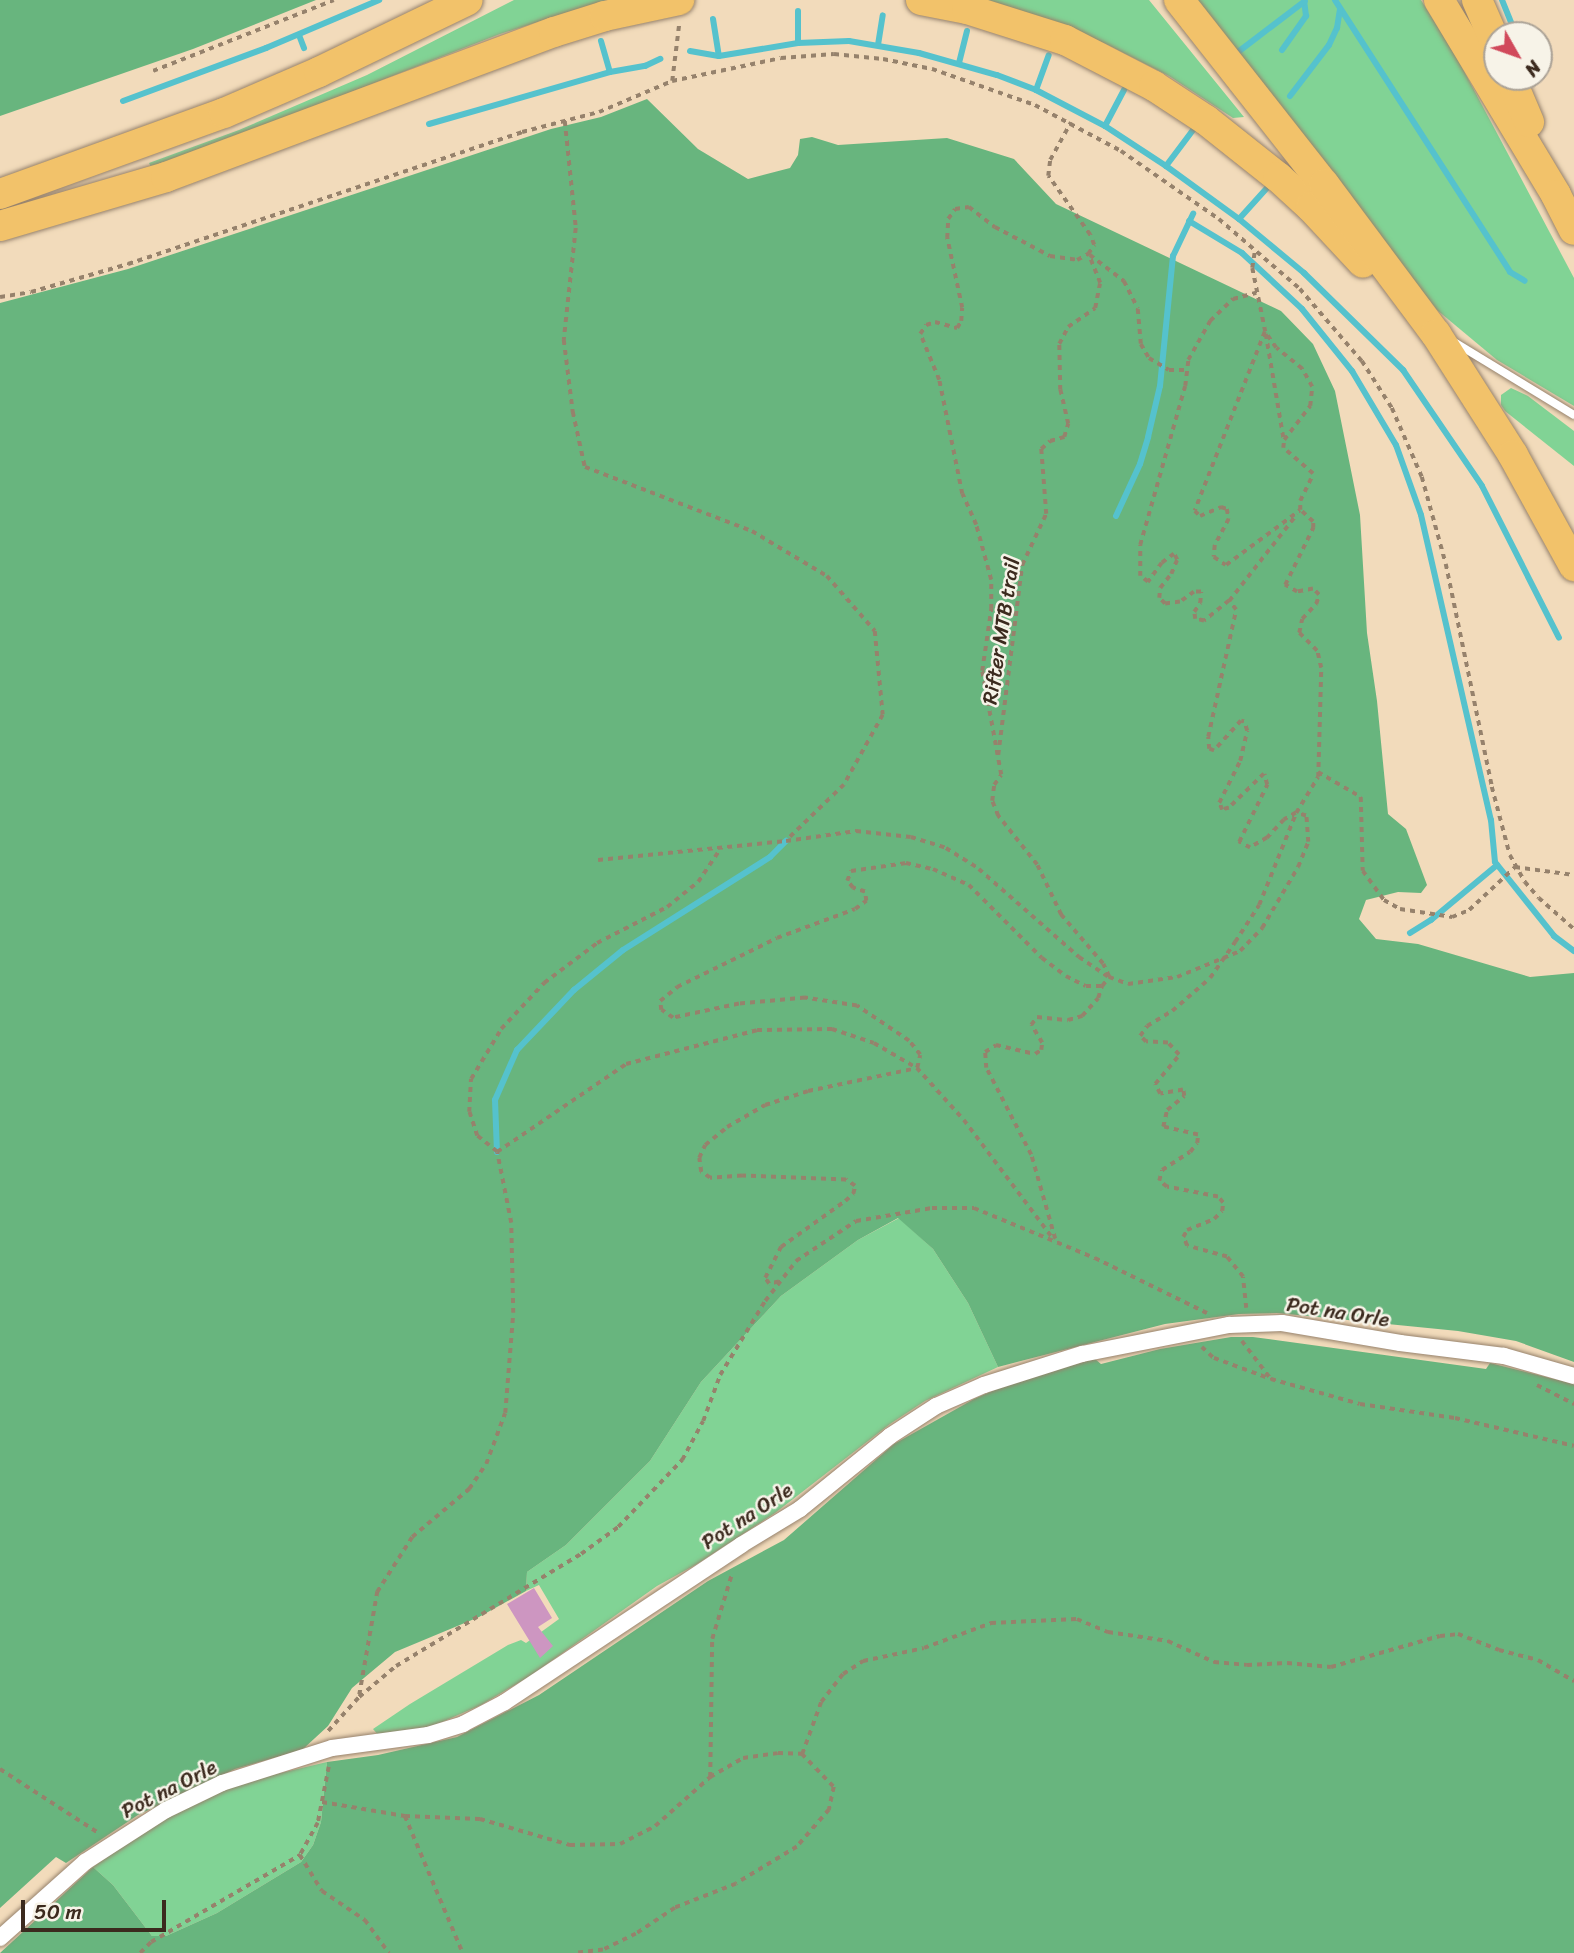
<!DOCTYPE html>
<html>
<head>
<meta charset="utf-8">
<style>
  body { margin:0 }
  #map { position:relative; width:1574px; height:1953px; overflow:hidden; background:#f2dbbb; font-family:Sriracha,sans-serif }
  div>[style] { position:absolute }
  .green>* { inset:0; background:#81d395 }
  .forest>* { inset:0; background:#68b57e }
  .stream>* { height:6px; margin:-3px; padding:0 3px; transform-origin:3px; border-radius:3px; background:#55c2cd }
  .building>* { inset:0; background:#cd96c1 }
  .path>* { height:3.5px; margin-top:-1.75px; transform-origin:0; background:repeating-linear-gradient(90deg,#96826c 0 5px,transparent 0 10px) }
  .roads { filter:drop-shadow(0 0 2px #96826c) drop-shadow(0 0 2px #96826c) }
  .service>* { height:8px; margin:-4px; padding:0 4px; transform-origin:4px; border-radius:4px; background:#fff }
  .minor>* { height:16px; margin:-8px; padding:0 8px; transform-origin:8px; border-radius:8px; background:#fff }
  .motorway>* { height:30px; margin:-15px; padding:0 15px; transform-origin:15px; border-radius:15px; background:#f2c26a }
  span { translate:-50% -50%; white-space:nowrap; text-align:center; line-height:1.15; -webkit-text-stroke:5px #f7f3e8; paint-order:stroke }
  .street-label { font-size:21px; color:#3b2a1e }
  .north { position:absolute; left:1483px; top:21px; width:70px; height:70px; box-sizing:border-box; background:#f7f3e8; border:2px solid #aca397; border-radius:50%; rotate:130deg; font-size:19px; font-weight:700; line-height:28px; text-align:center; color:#3b2a1e }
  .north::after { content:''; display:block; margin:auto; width:24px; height:32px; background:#d1495b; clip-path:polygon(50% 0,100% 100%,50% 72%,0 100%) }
  .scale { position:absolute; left:21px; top:1900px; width:145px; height:32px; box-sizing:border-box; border:4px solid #3b2a1e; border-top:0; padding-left:9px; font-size:21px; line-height:24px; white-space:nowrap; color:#3b2a1e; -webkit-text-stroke:5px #f7f3e8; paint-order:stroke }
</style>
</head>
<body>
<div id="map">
  <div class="green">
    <div style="clip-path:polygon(514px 0,607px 0,500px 34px,241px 135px,151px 167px,149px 163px,239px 130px,367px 75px)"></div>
    <div style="clip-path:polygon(983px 0,1149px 0,1244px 117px,1233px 118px,1169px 76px,1106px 44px,1065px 26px)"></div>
    <div style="clip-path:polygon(1196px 0,1421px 0,1457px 58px,1574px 278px,1574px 406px,1497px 360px,1437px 310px)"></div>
    <div style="clip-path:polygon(1511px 388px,1528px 396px,1574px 431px,1574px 466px,1505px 411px,1501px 405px,1501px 395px)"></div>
    <div style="clip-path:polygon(899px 1218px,933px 1249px,968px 1303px,998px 1367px,925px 1401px,890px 1424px,775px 1513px,697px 1564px,657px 1586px,530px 1676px,481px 1705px,426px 1729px,379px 1736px,373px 1729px,410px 1704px,508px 1645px,521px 1640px,526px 1643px,559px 1619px,539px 1585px,526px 1591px,527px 1572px,566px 1545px,650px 1461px,701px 1382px,781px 1296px,858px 1240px)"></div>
    <div style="clip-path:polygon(327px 1762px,321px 1822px,313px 1845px,301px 1862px,217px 1913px,166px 1936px,152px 1936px,113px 1885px,93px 1867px,150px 1827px,198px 1801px,247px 1781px)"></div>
  </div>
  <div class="forest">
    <div style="clip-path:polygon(0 0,316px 0,193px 49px,0 116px)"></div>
    <div style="clip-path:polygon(647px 99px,698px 149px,748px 179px,790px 168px,798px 155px,800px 139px,812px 137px,838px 145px,947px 138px,1014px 159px,1056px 204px,1281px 311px,1313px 344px,1335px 391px,1360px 515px,1367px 633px,1377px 701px,1388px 814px,1406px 829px,1427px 885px,1421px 893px,1398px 892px,1366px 900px,1359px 919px,1376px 939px,1418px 944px,1530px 977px,1574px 973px,1574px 1362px,1516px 1341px,1458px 1331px,1277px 1313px,1239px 1314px,1165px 1324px,998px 1367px,968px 1303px,933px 1249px,898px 1218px,858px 1240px,781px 1296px,701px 1382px,650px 1461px,566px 1545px,527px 1572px,526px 1591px,479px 1617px,395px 1652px,352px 1688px,328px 1726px,302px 1750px,235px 1769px,138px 1815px,66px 1863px,56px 1857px,0 1908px,0 303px,128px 269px,551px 129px,601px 117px)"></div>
    <div style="clip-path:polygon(1231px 1337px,1253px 1337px,1486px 1369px,1490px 1363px,1574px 1384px,1574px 1953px,0 1953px,93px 1867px,113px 1885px,152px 1936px,166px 1936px,217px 1913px,301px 1862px,313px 1845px,321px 1822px,327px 1762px,378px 1755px,457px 1737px,539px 1695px,708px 1581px,784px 1540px,894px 1444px,974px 1399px,1020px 1379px,1095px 1359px,1101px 1364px,1160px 1349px)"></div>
  </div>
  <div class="stream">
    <div style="left:1335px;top:0;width:323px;rotate:57.2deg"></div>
    <div style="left:1510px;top:272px;width:17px;rotate:31deg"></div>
    <div style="left:1502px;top:0;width:38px;rotate:68deg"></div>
    <div style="left:798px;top:11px;width:32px;rotate:90deg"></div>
    <div style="left:713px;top:19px;width:37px;rotate:81deg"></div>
    <div style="left:299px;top:35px;width:14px;rotate:69deg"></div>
    <div style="left:601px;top:41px;width:32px;rotate:74deg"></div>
    <div style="left:878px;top:45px;width:30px;rotate:-81deg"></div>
    <div style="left:1282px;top:50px;width:42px;rotate:-54.8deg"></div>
    <div style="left:1306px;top:16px;width:16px;rotate:-97deg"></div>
    <div style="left:690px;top:51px;width:29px;rotate:10deg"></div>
    <div style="left:719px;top:56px;width:80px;rotate:-9.3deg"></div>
    <div style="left:798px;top:43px;width:51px;rotate:-2.2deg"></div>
    <div style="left:849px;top:41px;width:71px;rotate:9.7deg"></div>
    <div style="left:919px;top:53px;width:81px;rotate:15.8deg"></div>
    <div style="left:997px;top:75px;width:42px;rotate:21deg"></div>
    <div style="left:1036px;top:90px;width:78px;rotate:27.6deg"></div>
    <div style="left:1105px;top:126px;width:73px;rotate:33.3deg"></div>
    <div style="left:1166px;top:166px;width:90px;rotate:36deg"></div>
    <div style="left:1239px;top:219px;width:85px;rotate:39.7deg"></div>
    <div style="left:1304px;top:273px;width:139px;rotate:44.4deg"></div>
    <div style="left:1403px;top:370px;width:140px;rotate:55.7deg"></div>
    <div style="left:1482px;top:486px;width:170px;rotate:63.1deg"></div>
    <div style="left:1238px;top:52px;width:84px;rotate:-37.3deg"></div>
    <div style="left:959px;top:63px;width:33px;rotate:-76deg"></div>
    <div style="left:1036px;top:90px;width:37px;rotate:-70deg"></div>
    <div style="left:1290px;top:96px;width:64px;rotate:-52.6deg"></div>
    <div style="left:1329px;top:45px;width:19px;rotate:-65deg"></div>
    <div style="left:1337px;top:28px;width:19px;rotate:-81deg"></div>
    <div style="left:123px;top:101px;width:153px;rotate:-20.3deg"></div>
    <div style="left:266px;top:48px;width:123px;rotate:-23deg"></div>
    <div style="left:429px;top:124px;width:188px;rotate:-16deg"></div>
    <div style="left:610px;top:72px;width:36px;rotate:-10deg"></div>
    <div style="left:645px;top:66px;width:17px;rotate:-25deg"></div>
    <div style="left:1105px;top:126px;width:41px;rotate:-62.2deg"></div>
    <div style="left:1166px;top:166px;width:45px;rotate:-53.1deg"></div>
    <div style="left:1239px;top:219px;width:42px;rotate:-47.9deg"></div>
    <div style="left:1189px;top:221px;width:62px;rotate:31.1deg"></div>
    <div style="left:1242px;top:253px;width:82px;rotate:43deg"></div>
    <div style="left:1302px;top:309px;width:80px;rotate:51.1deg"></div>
    <div style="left:1352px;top:371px;width:86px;rotate:59.3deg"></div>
    <div style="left:1396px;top:445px;width:74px;rotate:70.3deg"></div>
    <div style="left:1421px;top:515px;width:313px;rotate:77.1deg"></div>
    <div style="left:1491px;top:820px;width:42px;rotate:84.6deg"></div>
    <div style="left:1495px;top:862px;width:95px;rotate:51.4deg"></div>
    <div style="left:1554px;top:936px;width:25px;rotate:37deg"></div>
    <div style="left:1116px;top:516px;width:57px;rotate:-65.2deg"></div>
    <div style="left:1140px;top:464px;width:28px;rotate:-73deg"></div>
    <div style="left:1148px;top:437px;width:52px;rotate:-76.8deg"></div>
    <div style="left:1160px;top:386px;width:131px;rotate:-84.3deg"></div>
    <div style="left:1173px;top:256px;width:47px;rotate:-64.5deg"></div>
    <div style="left:1410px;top:933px;width:25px;rotate:-32deg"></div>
    <div style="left:1431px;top:920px;width:86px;rotate:-39.8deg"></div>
    <div style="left:497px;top:1152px;width:52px;rotate:-92.2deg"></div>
    <div style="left:495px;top:1100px;width:55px;rotate:-66.3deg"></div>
    <div style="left:517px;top:1050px;width:83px;rotate:-46.5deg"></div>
    <div style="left:574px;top:990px;width:63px;rotate:-39.2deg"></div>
    <div style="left:623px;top:950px;width:174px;rotate:-32.3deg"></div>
    <div style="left:770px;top:857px;width:23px;rotate:-45deg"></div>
  </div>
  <div class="building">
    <div style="clip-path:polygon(534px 1588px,552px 1618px,538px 1627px,553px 1646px,540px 1658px,507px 1604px)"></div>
  </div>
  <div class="path">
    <div style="left:153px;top:71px;width:194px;rotate:-21.4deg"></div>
    <div style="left:672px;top:81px;width:57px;rotate:-83deg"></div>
    <div style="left:565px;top:121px;width:108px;rotate:84.1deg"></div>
    <div style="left:576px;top:228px;width:113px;rotate:96.1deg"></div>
    <div style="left:564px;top:340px;width:73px;rotate:82.9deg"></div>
    <div style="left:573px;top:412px;width:56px;rotate:77.7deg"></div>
    <div style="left:585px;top:467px;width:179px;rotate:21deg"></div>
    <div style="left:752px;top:531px;width:87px;rotate:31deg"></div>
    <div style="left:827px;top:576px;width:73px;rotate:48.9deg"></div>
    <div style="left:875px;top:631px;width:84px;rotate:84.6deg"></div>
    <div style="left:883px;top:715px;width:80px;rotate:119.1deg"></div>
    <div style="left:844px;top:785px;width:79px;rotate:136deg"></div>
    <div style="left:1090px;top:255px;width:43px;rotate:37.4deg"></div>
    <div style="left:1124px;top:281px;width:31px;rotate:63deg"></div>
    <div style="left:1138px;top:309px;width:35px;rotate:85deg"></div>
    <div style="left:1141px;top:344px;width:16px;rotate:60deg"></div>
    <div style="left:1149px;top:358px;width:23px;rotate:31deg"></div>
    <div style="left:1169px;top:370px;width:18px"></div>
    <div style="left:0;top:297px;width:31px;rotate:-9deg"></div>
    <div style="left:31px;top:292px;width:101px;rotate:-16.1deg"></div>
    <div style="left:128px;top:264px;width:416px;rotate:-18.5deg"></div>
    <div style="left:522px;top:132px;width:80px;rotate:-14.6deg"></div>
    <div style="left:599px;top:112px;width:79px;rotate:-23deg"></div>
    <div style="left:672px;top:81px;width:111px;rotate:-11.9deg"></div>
    <div style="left:781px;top:58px;width:53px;rotate:-4.3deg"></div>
    <div style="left:834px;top:54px;width:49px;rotate:5.8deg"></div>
    <div style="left:883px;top:59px;width:50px;rotate:11.5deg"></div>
    <div style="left:932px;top:69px;width:109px;rotate:19.3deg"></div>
    <div style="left:1035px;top:105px;width:98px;rotate:28.1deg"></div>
    <div style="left:1121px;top:151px;width:119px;rotate:34.8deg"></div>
    <div style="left:1219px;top:219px;width:107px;rotate:40.8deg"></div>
    <div style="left:1300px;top:289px;width:95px;rotate:49.3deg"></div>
    <div style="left:1362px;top:361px;width:56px;rotate:57.4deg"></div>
    <div style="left:1392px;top:408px;width:75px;rotate:66.5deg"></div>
    <div style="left:1422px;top:477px;width:90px;rotate:74.6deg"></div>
    <div style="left:1446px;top:564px;width:228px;rotate:78.3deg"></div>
    <div style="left:1492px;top:787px;width:70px;rotate:75.2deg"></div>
    <div style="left:1510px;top:855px;width:31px;rotate:61deg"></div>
    <div style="left:1525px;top:882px;width:21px;rotate:49deg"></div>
    <div style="left:1539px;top:898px;width:47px;rotate:41.5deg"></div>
    <div style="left:1265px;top:332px;width:192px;rotate:111.4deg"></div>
    <div style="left:1195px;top:511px;width:7px;rotate:45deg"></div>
    <div style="left:1200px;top:516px;width:23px;rotate:-23deg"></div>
    <div style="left:1221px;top:507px;width:6px;rotate:18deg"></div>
    <div style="left:1227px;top:509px;width:10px;rotate:79deg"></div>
    <div style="left:1229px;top:519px;width:30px;rotate:118deg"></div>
    <div style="left:1215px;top:545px;width:12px;rotate:95deg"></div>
    <div style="left:1214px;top:557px;width:14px;rotate:34deg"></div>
    <div style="left:1226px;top:565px;width:92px;rotate:-36.6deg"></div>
    <div style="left:1266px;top:334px;width:108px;rotate:80.4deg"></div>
    <div style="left:1229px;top:601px;width:110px;rotate:-52deg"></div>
    <div style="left:998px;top:755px;width:192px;rotate:-82.8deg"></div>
    <div style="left:1022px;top:565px;width:56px;rotate:-64.8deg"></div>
    <div style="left:1046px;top:514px;width:65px;rotate:-94.4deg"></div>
    <div style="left:1041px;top:449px;width:12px;rotate:-42deg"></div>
    <div style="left:1050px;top:441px;width:15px;rotate:-16deg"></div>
    <div style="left:1064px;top:437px;width:14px;rotate:-73deg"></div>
    <div style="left:1068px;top:424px;width:35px;rotate:-103deg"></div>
    <div style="left:1060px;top:390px;width:46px;rotate:-91.2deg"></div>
    <div style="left:1059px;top:344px;width:19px;rotate:-62deg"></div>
    <div style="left:1068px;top:327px;width:33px;rotate:-35deg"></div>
    <div style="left:1095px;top:308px;width:25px;rotate:-79deg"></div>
    <div style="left:1100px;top:283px;width:31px;rotate:-112deg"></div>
    <div style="left:1318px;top:772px;width:50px;rotate:30.2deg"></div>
    <div style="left:1361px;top:797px;width:74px;rotate:88.5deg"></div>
    <div style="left:1363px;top:871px;width:36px;rotate:54deg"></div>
    <div style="left:1384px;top:900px;width:18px;rotate:29deg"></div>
    <div style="left:1400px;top:909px;width:53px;rotate:8.7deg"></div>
    <div style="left:1452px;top:917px;width:18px;rotate:-22deg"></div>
    <div style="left:1469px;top:910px;width:63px;rotate:-43.1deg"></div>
    <div style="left:598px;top:860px;width:189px;rotate:-5.8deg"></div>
    <div style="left:786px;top:841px;width:71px;rotate:-8.1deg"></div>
    <div style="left:856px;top:831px;width:55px;rotate:6.2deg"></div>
    <div style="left:911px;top:837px;width:37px;rotate:17deg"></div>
    <div style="left:946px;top:848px;width:39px;rotate:32deg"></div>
    <div style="left:979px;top:869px;width:133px;rotate:41.3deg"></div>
    <div style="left:1079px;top:957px;width:36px;rotate:34deg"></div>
    <div style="left:1109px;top:977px;width:20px;rotate:20deg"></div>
    <div style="left:1128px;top:984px;width:49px;rotate:-8.1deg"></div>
    <div style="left:1177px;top:977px;width:68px;rotate:-22.4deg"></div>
    <div style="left:1240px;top:951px;width:32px;rotate:-46deg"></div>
    <div style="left:1262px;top:928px;width:71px;rotate:-59.5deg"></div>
    <div style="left:1298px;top:867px;width:27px;rotate:-68deg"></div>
    <div style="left:1308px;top:842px;width:26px;rotate:-94deg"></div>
    <div style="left:1306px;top:816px;width:10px;rotate:-163deg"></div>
    <div style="left:1296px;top:813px;width:14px;rotate:150deg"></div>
    <div style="left:1284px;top:820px;width:25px;rotate:133deg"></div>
    <div style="left:1267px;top:838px;width:20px;rotate:150deg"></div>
    <div style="left:1250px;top:848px;width:13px;rotate:-151deg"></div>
    <div style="left:1239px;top:842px;width:64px;rotate:-63.8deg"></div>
    <div style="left:1267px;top:785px;width:11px;rotate:-105deg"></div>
    <div style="left:1264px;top:774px;width:49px;rotate:135.8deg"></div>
    <div style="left:1229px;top:808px;width:7px;rotate:164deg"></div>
    <div style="left:1222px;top:810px;width:8px;rotate:-113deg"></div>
    <div style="left:1219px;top:803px;width:47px;rotate:-63.4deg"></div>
    <div style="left:1240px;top:761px;width:31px;rotate:-77deg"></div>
    <div style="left:1247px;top:731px;width:9px;rotate:-108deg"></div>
    <div style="left:1244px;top:722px;width:3px;rotate:-162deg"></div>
    <div style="left:1241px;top:721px;width:40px;rotate:132deg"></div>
    <div style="left:1214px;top:751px;width:5px;rotate:-158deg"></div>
    <div style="left:1209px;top:749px;width:12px;rotate:-95deg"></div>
    <div style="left:1208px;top:737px;width:130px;rotate:-77.6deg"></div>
    <div style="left:1236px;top:610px;width:11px;rotate:-128deg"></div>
    <div style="left:1229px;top:601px;width:32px;rotate:141deg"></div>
    <div style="left:1204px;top:621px;width:9px;rotate:-167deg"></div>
    <div style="left:1195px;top:619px;width:7px;rotate:-98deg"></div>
    <div style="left:1194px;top:612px;width:11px;rotate:-56deg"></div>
    <div style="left:1200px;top:603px;width:11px;rotate:-85deg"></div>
    <div style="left:1201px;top:592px;width:7px;rotate:180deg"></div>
    <div style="left:1194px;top:592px;width:17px;rotate:144deg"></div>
    <div style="left:1180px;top:602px;width:15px;rotate:172deg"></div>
    <div style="left:1165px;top:604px;width:8px;rotate:-135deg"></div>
    <div style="left:1159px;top:598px;width:10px;rotate:-84deg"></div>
    <div style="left:1160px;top:588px;width:18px;rotate:-52deg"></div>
    <div style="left:1171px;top:574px;width:15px;rotate:-67deg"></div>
    <div style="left:1177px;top:560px;width:7px;rotate:-117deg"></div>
    <div style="left:1174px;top:554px;width:15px;rotate:143deg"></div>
    <div style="left:1162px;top:563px;width:24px;rotate:126deg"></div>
    <div style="left:1148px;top:582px;width:10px;rotate:-143deg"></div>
    <div style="left:1140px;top:576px;width:31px;rotate:-90deg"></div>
    <div style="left:1140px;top:545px;width:165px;rotate:-74.2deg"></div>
    <div style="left:1185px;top:386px;width:26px;rotate:-83deg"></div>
    <div style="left:1188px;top:360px;width:45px;rotate:-60.6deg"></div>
    <div style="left:1210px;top:321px;width:32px;rotate:-44deg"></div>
    <div style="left:1233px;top:299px;width:24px;rotate:-15deg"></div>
    <div style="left:1515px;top:867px;width:60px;rotate:7.7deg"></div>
    <div style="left:497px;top:1152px;width:156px;rotate:-34.3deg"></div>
    <div style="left:626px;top:1064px;width:135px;rotate:-14.5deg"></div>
    <div style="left:757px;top:1030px;width:75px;rotate:-0.8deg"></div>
    <div style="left:832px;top:1029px;width:44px;rotate:18.4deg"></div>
    <div style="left:874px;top:1043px;width:50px;rotate:30.2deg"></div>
    <div style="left:917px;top:1068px;width:70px;rotate:47.9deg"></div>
    <div style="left:964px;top:1120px;width:150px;rotate:53.1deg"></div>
    <div style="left:1055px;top:1239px;width:87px;rotate:-105.9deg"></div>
    <div style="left:1031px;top:1155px;width:98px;rotate:-117.3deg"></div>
    <div style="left:986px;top:1068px;width:16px;rotate:-94deg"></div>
    <div style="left:985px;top:1052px;width:13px;rotate:-32deg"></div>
    <div style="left:996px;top:1045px;width:40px;rotate:13deg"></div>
    <div style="left:1035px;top:1054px;width:7px;rotate:-34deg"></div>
    <div style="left:1041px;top:1050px;width:7px;rotate:-82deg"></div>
    <div style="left:1042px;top:1043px;width:21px;rotate:-121deg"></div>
    <div style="left:1031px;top:1025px;width:10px;rotate:-53deg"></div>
    <div style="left:1037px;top:1017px;width:31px;rotate:6deg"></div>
    <div style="left:1068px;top:1020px;width:15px;rotate:-16deg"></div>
    <div style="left:1082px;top:1016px;width:24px;rotate:-48deg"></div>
    <div style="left:1098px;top:998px;width:13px;rotate:-72deg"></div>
    <div style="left:779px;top:1282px;width:10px;rotate:169deg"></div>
    <div style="left:769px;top:1284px;width:7px;rotate:-124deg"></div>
    <div style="left:765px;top:1278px;width:35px;rotate:-63deg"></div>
    <div style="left:781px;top:1247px;width:79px;rotate:-35.7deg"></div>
    <div style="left:845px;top:1201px;width:11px;rotate:-41deg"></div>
    <div style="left:853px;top:1194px;width:8px;rotate:-76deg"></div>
    <div style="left:855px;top:1186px;width:11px;rotate:-146deg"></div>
    <div style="left:846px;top:1180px;width:104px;rotate:-177.8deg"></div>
    <div style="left:742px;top:1176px;width:32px;rotate:176deg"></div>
    <div style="left:710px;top:1178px;width:11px;rotate:-146deg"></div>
    <div style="left:701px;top:1172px;width:14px;rotate:-98deg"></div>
    <div style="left:699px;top:1158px;width:14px;rotate:-65deg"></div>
    <div style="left:705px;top:1145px;width:28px;rotate:-39deg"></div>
    <div style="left:727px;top:1127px;width:44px;rotate:-30.1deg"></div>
    <div style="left:765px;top:1105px;width:45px;rotate:-18deg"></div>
    <div style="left:808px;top:1091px;width:111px;rotate:-11.9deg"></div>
    <div style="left:917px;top:1068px;width:13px;rotate:-77deg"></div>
    <div style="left:920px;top:1055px;width:18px;rotate:-128deg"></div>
    <div style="left:909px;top:1041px;width:63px;rotate:-146.1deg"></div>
    <div style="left:857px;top:1006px;width:53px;rotate:-171.3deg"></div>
    <div style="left:805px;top:998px;width:66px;rotate:174.8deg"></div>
    <div style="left:739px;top:1004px;width:67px;rotate:168deg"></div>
    <div style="left:673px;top:1018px;width:14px;rotate:-146deg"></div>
    <div style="left:661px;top:1010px;width:9px;rotate:-96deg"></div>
    <div style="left:660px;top:1001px;width:22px;rotate:-39deg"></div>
    <div style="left:677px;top:987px;width:111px;rotate:-26.1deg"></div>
    <div style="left:777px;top:938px;width:83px;rotate:-20.4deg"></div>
    <div style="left:855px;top:909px;width:14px;rotate:-36deg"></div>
    <div style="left:866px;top:901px;width:9px;rotate:-96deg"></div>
    <div style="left:865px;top:892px;width:13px;rotate:-162deg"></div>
    <div style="left:853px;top:888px;width:9px;rotate:-131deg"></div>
    <div style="left:847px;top:881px;width:11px;rotate:-68deg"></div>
    <div style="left:851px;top:871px;width:56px;rotate:-8.3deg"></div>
    <div style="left:906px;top:863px;width:28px;rotate:13deg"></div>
    <div style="left:933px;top:869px;width:39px;rotate:24deg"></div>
    <div style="left:969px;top:885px;width:103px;rotate:45deg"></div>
    <div style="left:1042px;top:958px;width:30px;rotate:37deg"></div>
    <div style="left:1066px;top:976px;width:22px;rotate:27deg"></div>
    <div style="left:1086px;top:986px;width:16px"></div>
    <div style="left:1102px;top:986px;width:11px;rotate:-52deg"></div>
    <div style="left:1109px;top:977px;width:14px;rotate:-115deg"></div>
    <div style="left:1103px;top:964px;width:65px;rotate:-130.6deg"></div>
    <div style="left:1061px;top:915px;width:55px;rotate:-115.6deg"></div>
    <div style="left:1037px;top:865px;width:63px;rotate:-128.5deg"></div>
    <div style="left:998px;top:816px;width:16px;rotate:-112deg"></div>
    <div style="left:992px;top:801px;width:16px;rotate:-83deg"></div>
    <div style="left:994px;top:785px;width:12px;rotate:-55deg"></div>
    <div style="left:1001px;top:775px;width:106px;rotate:-100.4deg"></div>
    <div style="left:982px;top:671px;width:63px;rotate:-81.7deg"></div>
    <div style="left:991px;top:609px;width:29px;rotate:-90deg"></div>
    <div style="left:991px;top:580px;width:57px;rotate:-105.3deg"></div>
    <div style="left:976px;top:525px;width:34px;rotate:-114deg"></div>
    <div style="left:962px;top:494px;width:116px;rotate:-101.4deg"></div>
    <div style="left:939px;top:380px;width:50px;rotate:-112.4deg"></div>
    <div style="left:920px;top:334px;width:11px;rotate:-56deg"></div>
    <div style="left:926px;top:325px;width:9px;rotate:-18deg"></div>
    <div style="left:935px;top:322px;width:23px;rotate:15deg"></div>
    <div style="left:957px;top:328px;width:8px;rotate:-60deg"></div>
    <div style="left:961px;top:321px;width:13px;rotate:-86deg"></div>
    <div style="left:962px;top:308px;width:72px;rotate:-102.1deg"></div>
    <div style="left:947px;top:238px;width:19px;rotate:-87deg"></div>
    <div style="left:948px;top:219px;width:12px;rotate:-55deg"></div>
    <div style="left:955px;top:209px;width:14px;rotate:-8deg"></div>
    <div style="left:969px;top:207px;width:33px;rotate:38deg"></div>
    <div style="left:995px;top:227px;width:62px;rotate:27.8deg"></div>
    <div style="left:1050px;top:256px;width:27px;rotate:8deg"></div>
    <div style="left:1077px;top:260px;width:13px;rotate:-29deg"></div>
    <div style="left:1088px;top:254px;width:11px;rotate:-56deg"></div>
    <div style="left:1094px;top:245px;width:11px;rotate:-112deg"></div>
    <div style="left:1090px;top:235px;width:72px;rotate:-125.4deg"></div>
    <div style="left:1048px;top:176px;width:16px;rotate:-83deg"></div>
    <div style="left:1050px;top:160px;width:43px;rotate:-61.1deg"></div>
    <div style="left:1246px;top:1308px;width:31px;rotate:-96deg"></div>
    <div style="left:1243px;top:1277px;width:26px;rotate:-129deg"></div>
    <div style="left:1227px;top:1257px;width:41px;rotate:-164.6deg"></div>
    <div style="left:1187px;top:1246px;width:10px;rotate:-114deg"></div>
    <div style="left:1183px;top:1237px;width:8px;rotate:-60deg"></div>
    <div style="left:1187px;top:1230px;width:29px;rotate:-22deg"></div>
    <div style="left:1214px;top:1219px;width:11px;rotate:-45deg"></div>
    <div style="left:1222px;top:1211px;width:8px;rotate:-83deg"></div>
    <div style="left:1223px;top:1203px;width:8px;rotate:-130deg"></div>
    <div style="left:1218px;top:1197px;width:52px;rotate:-168.9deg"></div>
    <div style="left:1167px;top:1187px;width:10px;rotate:-143deg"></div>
    <div style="left:1159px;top:1181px;width:11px;rotate:-75deg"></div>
    <div style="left:1162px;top:1170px;width:33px;rotate:-33deg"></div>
    <div style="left:1190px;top:1152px;width:11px;rotate:-52deg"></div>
    <div style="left:1197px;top:1143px;width:8px;rotate:-83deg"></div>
    <div style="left:1198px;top:1135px;width:36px;rotate:-167deg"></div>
    <div style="left:1163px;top:1127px;width:17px;rotate:-77deg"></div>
    <div style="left:1167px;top:1110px;width:22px;rotate:-39deg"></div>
    <div style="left:1184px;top:1096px;width:6px;rotate:-99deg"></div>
    <div style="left:1183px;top:1090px;width:23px;rotate:170deg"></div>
    <div style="left:1160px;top:1094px;width:11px;rotate:-117deg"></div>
    <div style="left:1155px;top:1084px;width:38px;rotate:-50deg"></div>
    <div style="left:1179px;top:1055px;width:16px;rotate:-133deg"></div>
    <div style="left:1168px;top:1043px;width:22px;rotate:-177deg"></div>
    <div style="left:1146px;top:1042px;width:8px;rotate:-135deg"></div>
    <div style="left:1140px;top:1036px;width:12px;rotate:-55deg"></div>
    <div style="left:1147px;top:1026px;width:29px;rotate:-31deg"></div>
    <div style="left:1172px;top:1011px;width:50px;rotate:-41deg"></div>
    <div style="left:1210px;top:978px;width:44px;rotate:-55.2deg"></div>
    <div style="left:1235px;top:942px;width:44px;rotate:-57deg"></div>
    <div style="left:1259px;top:905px;width:99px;rotate:-68.1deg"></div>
    <div style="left:1296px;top:813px;width:42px;rotate:-58.6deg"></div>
    <div style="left:1318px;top:777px;width:109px;rotate:-88.4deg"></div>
    <div style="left:1321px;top:668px;width:17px;rotate:-103deg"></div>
    <div style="left:1317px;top:651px;width:25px;rotate:-135deg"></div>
    <div style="left:1299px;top:633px;width:14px;rotate:-78deg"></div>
    <div style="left:1302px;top:619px;width:21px;rotate:-47deg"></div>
    <div style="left:1316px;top:604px;width:9px;rotate:-72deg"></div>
    <div style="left:1319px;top:595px;width:8px;rotate:-135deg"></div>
    <div style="left:1313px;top:589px;width:16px;rotate:169deg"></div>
    <div style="left:1297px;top:592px;width:14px;rotate:-150deg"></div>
    <div style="left:1285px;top:585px;width:64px;rotate:-63.8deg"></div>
    <div style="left:1313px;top:528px;width:6px;rotate:-90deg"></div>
    <div style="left:1313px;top:522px;width:18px;rotate:-137deg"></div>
    <div style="left:1300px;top:510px;width:9px;rotate:-90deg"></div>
    <div style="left:1300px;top:501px;width:30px;rotate:-64deg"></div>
    <div style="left:1313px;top:474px;width:40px;rotate:-139deg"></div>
    <div style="left:1283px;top:448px;width:8px;rotate:-83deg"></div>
    <div style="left:1284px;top:440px;width:43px;rotate:-52.6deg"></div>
    <div style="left:1310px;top:406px;width:19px;rotate:-84deg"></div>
    <div style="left:1312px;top:387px;width:21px;rotate:-119deg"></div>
    <div style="left:1302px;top:369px;width:33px;rotate:-141deg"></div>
    <div style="left:1276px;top:348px;width:19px;rotate:-125deg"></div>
    <div style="left:1265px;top:332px;width:65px;rotate:-101.5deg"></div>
    <div style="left:1252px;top:268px;width:20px;rotate:-81deg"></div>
    <div style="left:1242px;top:1341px;width:48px;rotate:52.7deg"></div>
    <div style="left:1202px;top:1347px;width:16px;rotate:43deg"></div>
    <div style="left:1214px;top:1358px;width:61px;rotate:20.2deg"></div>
    <div style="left:1271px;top:1379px;width:92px;rotate:15.7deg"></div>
    <div style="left:1360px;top:1404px;width:96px;rotate:8.4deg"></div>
    <div style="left:1455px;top:1418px;width:122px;rotate:13.2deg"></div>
    <div style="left:1537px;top:1385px;width:42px;rotate:27.2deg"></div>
    <div style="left:359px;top:1695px;width:105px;rotate:-80.1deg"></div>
    <div style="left:377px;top:1592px;width:65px;rotate:-57.5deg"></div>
    <div style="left:412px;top:1537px;width:75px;rotate:-40.1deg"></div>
    <div style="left:469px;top:1489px;width:30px;rotate:-56deg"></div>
    <div style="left:486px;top:1464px;width:54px;rotate:-69.6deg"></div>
    <div style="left:505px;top:1413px;width:100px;rotate:-85.4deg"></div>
    <div style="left:513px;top:1313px;width:90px;rotate:-91.3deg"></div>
    <div style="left:511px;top:1223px;width:72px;rotate:-101.2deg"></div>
    <div style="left:497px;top:1152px;width:26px;rotate:-141deg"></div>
    <div style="left:477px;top:1136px;width:25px;rotate:-108deg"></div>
    <div style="left:469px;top:1112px;width:33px;rotate:-87deg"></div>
    <div style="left:471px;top:1079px;width:58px;rotate:-59deg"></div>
    <div style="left:501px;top:1029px;width:63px;rotate:-46.9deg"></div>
    <div style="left:544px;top:983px;width:66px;rotate:-37deg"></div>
    <div style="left:597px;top:943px;width:79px;rotate:-27.2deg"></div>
    <div style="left:667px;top:907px;width:40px;rotate:-39deg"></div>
    <div style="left:698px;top:882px;width:40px;rotate:-56deg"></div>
    <div style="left:328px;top:1731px;width:46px;rotate:-47.6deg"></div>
    <div style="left:359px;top:1697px;width:48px;rotate:-40deg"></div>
    <div style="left:396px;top:1666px;width:216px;rotate:-31.2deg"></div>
    <div style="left:581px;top:1554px;width:46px;rotate:-36.1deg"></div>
    <div style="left:618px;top:1527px;width:93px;rotate:-46.3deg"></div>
    <div style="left:682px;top:1460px;width:44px;rotate:-61.7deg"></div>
    <div style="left:703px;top:1421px;width:49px;rotate:-69.7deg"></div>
    <div style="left:720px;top:1375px;width:87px;rotate:-58.7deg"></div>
    <div style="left:765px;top:1301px;width:51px;rotate:-52.2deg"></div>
    <div style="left:796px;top:1261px;width:72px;rotate:-33.7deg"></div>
    <div style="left:856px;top:1221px;width:77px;rotate:-9.7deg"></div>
    <div style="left:932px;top:1208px;width:42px"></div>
    <div style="left:974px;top:1208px;width:131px;rotate:22.5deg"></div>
    <div style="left:1095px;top:1258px;width:125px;rotate:26.2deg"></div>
    <div style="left:802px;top:1754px;width:55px;rotate:-69.9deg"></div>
    <div style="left:821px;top:1702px;width:36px;rotate:-52deg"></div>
    <div style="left:843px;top:1674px;width:24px;rotate:-33deg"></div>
    <div style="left:863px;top:1661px;width:62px;rotate:-12deg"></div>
    <div style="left:924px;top:1648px;width:72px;rotate:-20.5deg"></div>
    <div style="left:991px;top:1623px;width:86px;rotate:-2.7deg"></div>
    <div style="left:1077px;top:1619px;width:34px;rotate:23deg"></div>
    <div style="left:1108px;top:1632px;width:61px;rotate:8.5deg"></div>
    <div style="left:1168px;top:1641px;width:51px;rotate:24.5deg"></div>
    <div style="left:1214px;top:1662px;width:33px;rotate:5deg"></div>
    <div style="left:1247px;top:1665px;width:40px;rotate:-2.9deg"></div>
    <div style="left:1287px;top:1663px;width:44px;rotate:5.2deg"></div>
    <div style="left:1331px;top:1667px;width:113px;rotate:-15.9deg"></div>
    <div style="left:1440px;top:1636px;width:18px;rotate:-6deg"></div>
    <div style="left:1458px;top:1634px;width:44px;rotate:21.3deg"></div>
    <div style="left:1499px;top:1650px;width:40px;rotate:14.4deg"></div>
    <div style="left:1538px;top:1660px;width:42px;rotate:30.3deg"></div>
    <div style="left:329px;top:1767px;width:57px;rotate:101.1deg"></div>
    <div style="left:318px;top:1823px;width:37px;rotate:119deg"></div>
    <div style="left:300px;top:1855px;width:42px;rotate:58.6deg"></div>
    <div style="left:322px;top:1891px;width:52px;rotate:34deg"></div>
    <div style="left:365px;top:1920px;width:41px;rotate:54deg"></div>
    <div style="left:0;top:1769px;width:119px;rotate:33deg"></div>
    <div style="left:710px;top:1777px;width:138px;rotate:-89.2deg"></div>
    <div style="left:712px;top:1639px;width:69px;rotate:-73.1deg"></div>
    <div style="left:322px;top:1802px;width:84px;rotate:9.6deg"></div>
    <div style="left:405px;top:1816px;width:75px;rotate:2.3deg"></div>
    <div style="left:480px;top:1819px;width:94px;rotate:16.1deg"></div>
    <div style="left:570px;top:1845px;width:50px;rotate:-1.1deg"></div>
    <div style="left:620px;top:1844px;width:39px;rotate:-27deg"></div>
    <div style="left:655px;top:1826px;width:74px;rotate:-41.7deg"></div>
    <div style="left:710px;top:1777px;width:38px;rotate:-30deg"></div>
    <div style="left:743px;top:1758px;width:35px;rotate:-8deg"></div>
    <div style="left:778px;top:1753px;width:24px;rotate:2deg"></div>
    <div style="left:802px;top:1754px;width:46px;rotate:45.9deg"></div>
    <div style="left:834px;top:1787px;width:24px;rotate:102deg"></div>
    <div style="left:829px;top:1810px;width:49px;rotate:130.9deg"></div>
    <div style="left:797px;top:1847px;width:71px;rotate:148.8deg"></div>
    <div style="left:736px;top:1884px;width:66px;rotate:158.5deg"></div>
    <div style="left:675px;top:1908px;width:47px;rotate:146.3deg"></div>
    <div style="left:636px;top:1934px;width:37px;rotate:154deg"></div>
    <div style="left:603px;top:1950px;width:25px;rotate:173deg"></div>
    <div style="left:405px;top:1816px;width:149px;rotate:67.1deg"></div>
    <div style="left:140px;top:1953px;width:16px;rotate:-45deg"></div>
    <div style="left:151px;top:1942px;width:173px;rotate:-30.3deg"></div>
  </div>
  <div class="roads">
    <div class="service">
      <div style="left:1454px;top:342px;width:140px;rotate:31.3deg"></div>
    </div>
    <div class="minor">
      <div style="left:0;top:1938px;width:114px;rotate:-41.8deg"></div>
      <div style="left:85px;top:1862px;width:96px;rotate:-32.7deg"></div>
      <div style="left:166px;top:1810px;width:62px;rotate:-25.7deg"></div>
      <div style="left:222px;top:1783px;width:115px;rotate:-17.7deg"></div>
      <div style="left:332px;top:1748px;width:97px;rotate:-7.7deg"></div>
      <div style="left:428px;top:1735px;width:37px;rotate:-17deg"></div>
      <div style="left:463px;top:1724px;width:47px;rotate:-27.6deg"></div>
      <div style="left:505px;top:1702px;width:283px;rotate:-33.6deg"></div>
      <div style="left:741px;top:1545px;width:69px;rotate:-31.4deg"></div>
      <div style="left:800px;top:1509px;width:116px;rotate:-39deg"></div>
      <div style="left:890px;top:1436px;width:55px;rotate:-33.1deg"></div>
      <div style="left:936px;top:1406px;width:52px;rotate:-23.6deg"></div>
      <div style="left:984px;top:1385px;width:103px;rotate:-17.6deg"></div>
      <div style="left:1082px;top:1354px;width:150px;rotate:-11.2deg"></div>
      <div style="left:1229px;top:1325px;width:53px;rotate:-2.2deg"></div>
      <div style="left:1282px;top:1323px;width:120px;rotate:9.6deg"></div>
      <div style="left:1400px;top:1343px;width:105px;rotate:7.1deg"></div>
      <div style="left:1504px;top:1356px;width:73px;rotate:15.9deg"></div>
    </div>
    <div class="motorway">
      <div style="left:921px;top:0;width:47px;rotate:11.1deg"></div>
      <div style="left:967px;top:9px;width:103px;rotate:17.6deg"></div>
      <div style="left:1065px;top:40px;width:100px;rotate:27.3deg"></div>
      <div style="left:1154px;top:86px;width:62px;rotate:33.2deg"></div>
      <div style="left:1206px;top:120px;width:92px;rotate:38.4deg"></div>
      <div style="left:1278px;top:177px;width:45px;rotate:42.3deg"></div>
      <div style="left:1311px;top:207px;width:76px;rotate:47.1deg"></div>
      <div style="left:1179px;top:0;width:234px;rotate:51.8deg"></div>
      <div style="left:1324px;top:184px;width:187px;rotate:53.3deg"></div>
      <div style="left:1436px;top:334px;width:143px;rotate:57.5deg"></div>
      <div style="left:1513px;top:455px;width:127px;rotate:61.2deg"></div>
      <div style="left:1439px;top:0;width:227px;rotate:59deg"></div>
      <div style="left:1556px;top:195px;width:39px;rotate:63deg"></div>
      <div style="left:1477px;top:0;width:50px;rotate:66.5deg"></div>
      <div style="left:1510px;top:77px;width:49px;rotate:67.1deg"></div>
      <div style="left:0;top:194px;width:238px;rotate:-19.9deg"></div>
      <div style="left:224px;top:113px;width:103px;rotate:-23.3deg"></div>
      <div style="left:319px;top:72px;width:165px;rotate:-25.8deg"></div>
      <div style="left:0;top:226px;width:173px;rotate:-16.4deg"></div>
      <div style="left:166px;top:177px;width:414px;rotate:-20.5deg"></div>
      <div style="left:554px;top:32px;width:53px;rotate:-17.4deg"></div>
      <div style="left:605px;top:16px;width:76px;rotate:-12.2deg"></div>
    </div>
  </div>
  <div class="street-label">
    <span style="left:1001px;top:631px;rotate:-81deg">Rifter MTB trail</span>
    <span style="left:1338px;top:1312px;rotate:9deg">Pot na Orle</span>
    <span style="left:747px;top:1516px;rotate:-33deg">Pot na Orle</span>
    <span style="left:169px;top:1789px;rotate:-27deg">Pot na Orle</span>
  </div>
  <div class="north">N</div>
  <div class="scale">50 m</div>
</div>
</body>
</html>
